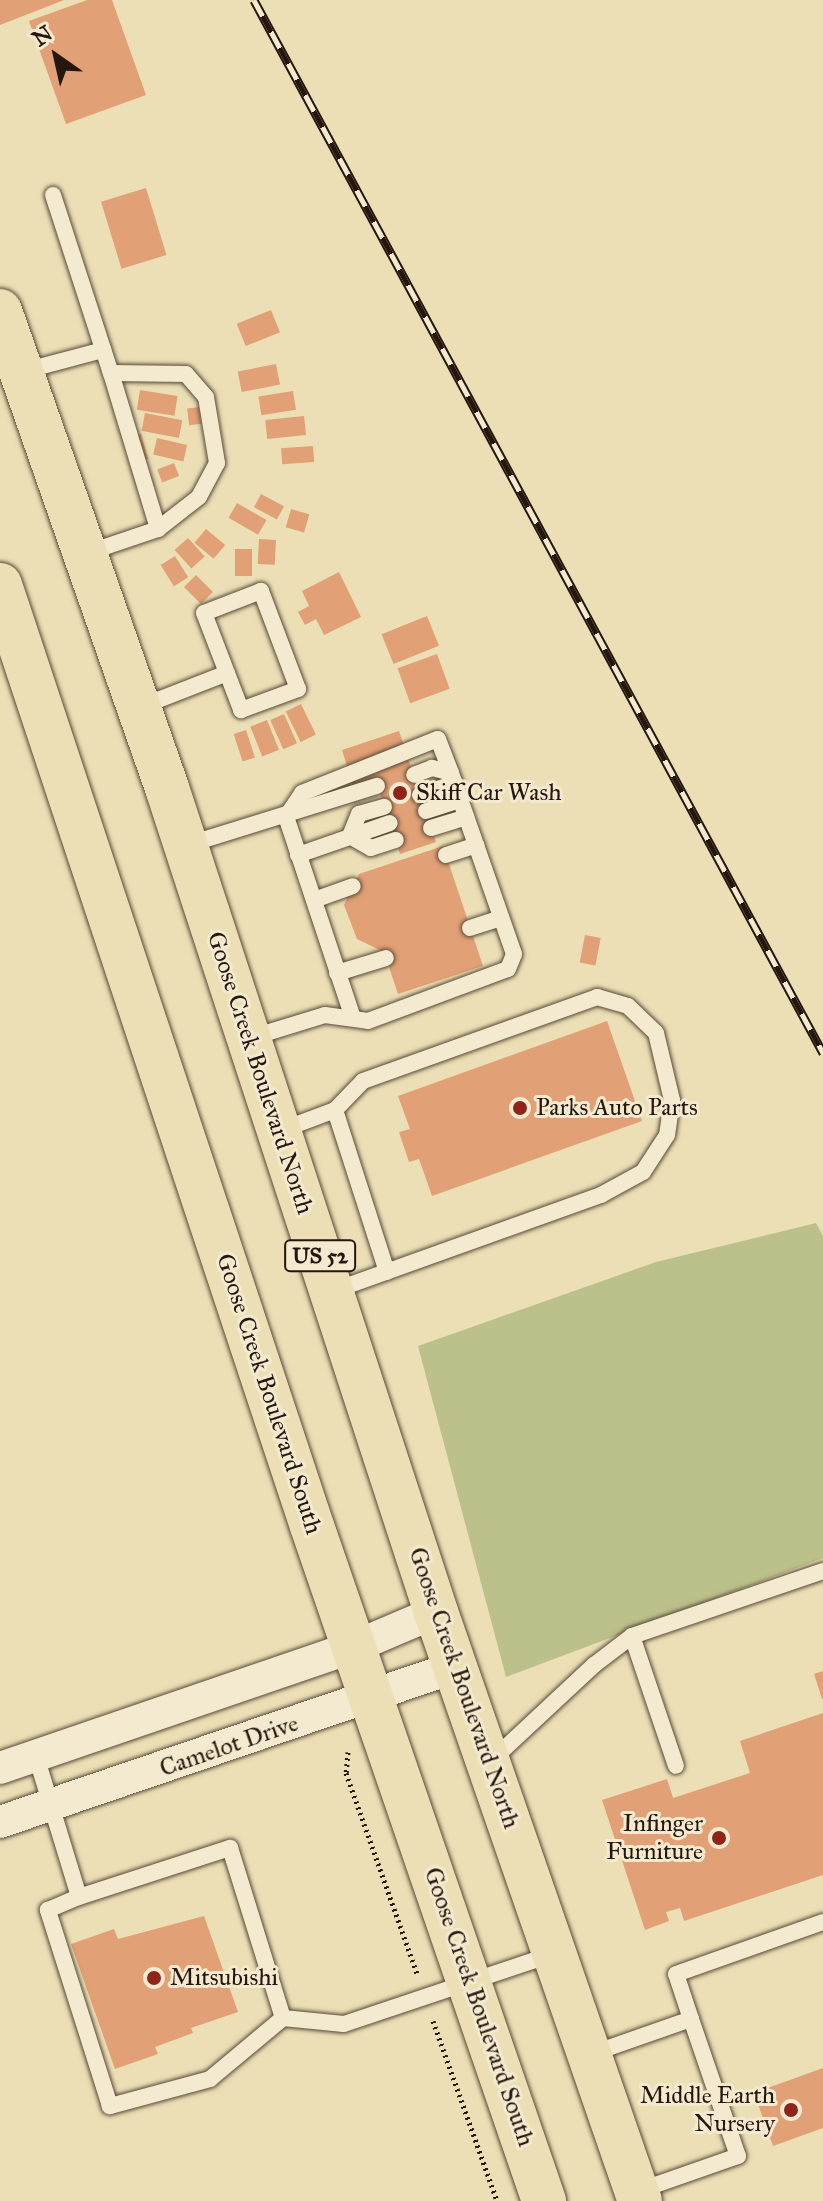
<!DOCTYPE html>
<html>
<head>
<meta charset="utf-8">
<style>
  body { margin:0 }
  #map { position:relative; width:823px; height:2201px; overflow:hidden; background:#ecdfb5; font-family:"IM FELL Great Primer",serif }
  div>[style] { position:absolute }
  .green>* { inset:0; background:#bcc18b }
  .building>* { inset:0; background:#e1a075; transform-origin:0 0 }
  .path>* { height:5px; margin-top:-2.5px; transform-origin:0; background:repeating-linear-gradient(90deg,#25170d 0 2px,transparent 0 6px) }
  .roads { filter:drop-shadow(0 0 2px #574937) drop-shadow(0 0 2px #574937) }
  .service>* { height:16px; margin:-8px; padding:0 8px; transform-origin:8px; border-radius:8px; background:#f3eacf }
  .minor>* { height:32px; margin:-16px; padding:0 16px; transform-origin:16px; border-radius:16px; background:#f3eacf }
  .trunk>* { height:44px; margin:-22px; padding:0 22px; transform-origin:22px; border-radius:22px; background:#ecdfb5 }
  .rail>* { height:9px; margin-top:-4.5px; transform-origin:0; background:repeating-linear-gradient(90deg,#f3eacf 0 18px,#25170d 0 36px); box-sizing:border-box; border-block:2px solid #25170d }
  .dots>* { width:22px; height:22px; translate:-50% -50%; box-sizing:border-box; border:4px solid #f3eacf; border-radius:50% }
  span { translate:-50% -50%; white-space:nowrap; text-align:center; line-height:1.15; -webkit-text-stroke:6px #f3eacf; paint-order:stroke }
  .shield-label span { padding:2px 6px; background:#f3eacf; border:2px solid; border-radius:6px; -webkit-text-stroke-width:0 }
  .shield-label { font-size:22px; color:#25170d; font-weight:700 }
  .poi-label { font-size:24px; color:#25170d }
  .left { translate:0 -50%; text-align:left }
  .right { translate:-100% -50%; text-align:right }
  .street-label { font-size:24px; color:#25170d }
  .north { position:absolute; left:16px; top:16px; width:80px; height:80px; -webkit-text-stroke:6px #f3eacf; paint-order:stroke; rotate:326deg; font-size:22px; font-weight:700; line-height:32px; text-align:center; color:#25170d }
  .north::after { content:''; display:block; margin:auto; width:28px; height:36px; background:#25170d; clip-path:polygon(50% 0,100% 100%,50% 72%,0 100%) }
</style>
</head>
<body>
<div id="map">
  <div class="green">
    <div style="clip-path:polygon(816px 1223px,823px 1236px,823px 1558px,506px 1677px,418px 1346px,656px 1262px)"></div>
  </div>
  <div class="building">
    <div style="clip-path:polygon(0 0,64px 0,0 25px)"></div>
    <div style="clip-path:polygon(87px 0,112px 0,146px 95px,66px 124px,29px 21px)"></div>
    <div style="left:146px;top:188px;width:70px;height:47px;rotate:73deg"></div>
    <div style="left:271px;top:310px;width:24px;height:37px;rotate:68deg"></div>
    <div style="left:276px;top:364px;width:21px;height:39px;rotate:79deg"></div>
    <div style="left:140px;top:390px;width:38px;height:20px;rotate:9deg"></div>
    <div style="left:293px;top:391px;width:19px;height:35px;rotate:81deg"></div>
    <div style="left:199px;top:407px;width:17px;height:12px;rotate:83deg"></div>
    <div style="left:145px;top:413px;width:38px;height:18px;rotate:11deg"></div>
    <div style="left:304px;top:416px;width:19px;height:39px;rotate:84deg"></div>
    <div style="left:141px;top:434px;width:26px;height:18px;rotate:74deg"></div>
    <div style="left:157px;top:438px;width:31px;height:17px;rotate:13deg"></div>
    <div style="left:313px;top:446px;width:16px;height:32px;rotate:86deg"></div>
    <div style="left:174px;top:463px;width:14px;height:18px;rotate:69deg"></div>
    <div style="left:261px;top:494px;width:26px;height:15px;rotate:28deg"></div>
    <div style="left:237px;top:503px;width:34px;height:17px;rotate:30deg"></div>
    <div style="left:291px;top:509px;width:19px;height:19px;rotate:16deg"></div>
    <div style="left:206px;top:529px;width:25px;height:18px;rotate:40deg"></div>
    <div style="left:188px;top:538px;width:25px;height:18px;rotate:48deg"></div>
    <div style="left:259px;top:539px;width:17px;height:25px;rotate:3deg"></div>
    <div style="left:235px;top:549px;width:17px;height:27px"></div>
    <div style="left:175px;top:556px;width:25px;height:17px;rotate:58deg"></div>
    <div style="clip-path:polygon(339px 572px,361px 617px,324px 635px,316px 619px,305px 625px,298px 612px,309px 606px,302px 591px)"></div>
    <div style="left:196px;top:575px;width:24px;height:17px;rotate:45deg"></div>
    <div style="left:427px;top:616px;width:32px;height:49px;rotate:68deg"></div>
    <div style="left:437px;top:654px;width:37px;height:42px;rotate:70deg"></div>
    <div style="left:301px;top:704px;width:34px;height:17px;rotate:64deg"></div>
    <div style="left:284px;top:714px;width:32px;height:15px;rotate:66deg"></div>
    <div style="left:267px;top:720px;width:32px;height:18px;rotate:68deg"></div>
    <div style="left:246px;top:730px;width:29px;height:13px;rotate:72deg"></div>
    <div style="clip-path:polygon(399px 731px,436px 842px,400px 854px,377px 784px,355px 792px,342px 750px)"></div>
    <div style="clip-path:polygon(443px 846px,483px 966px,398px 994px,384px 952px,357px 939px,344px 905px,359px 874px)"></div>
    <div style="left:585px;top:935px;width:16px;height:28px;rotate:11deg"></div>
    <div style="clip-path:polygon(607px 1021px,642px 1121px,432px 1196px,419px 1159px,409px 1162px,399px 1132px,410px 1129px,398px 1096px)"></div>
    <div style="clip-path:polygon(823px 1671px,823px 1699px,822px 1699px,814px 1674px)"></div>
    <div style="clip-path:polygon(823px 1713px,823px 1875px,684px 1921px,680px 1908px,666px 1912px,669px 1921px,645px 1930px,602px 1800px,667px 1779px,673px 1798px,750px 1773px,740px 1741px)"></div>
    <div style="clip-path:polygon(204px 1916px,238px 2012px,191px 2028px,193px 2033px,155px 2047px,158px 2054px,115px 2069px,71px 1944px,114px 1929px,118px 1939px)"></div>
    <div style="clip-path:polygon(823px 2068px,823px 2128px,773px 2146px,754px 2093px)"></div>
  </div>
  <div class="path">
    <div style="left:348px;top:1752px;width:21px;rotate:95deg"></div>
    <div style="left:346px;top:1773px;width:213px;rotate:70.5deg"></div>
    <div style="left:433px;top:2021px;width:191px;rotate:70.4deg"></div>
  </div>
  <div class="roads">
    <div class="service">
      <div style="left:53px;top:195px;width:187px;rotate:72deg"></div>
      <div style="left:111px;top:373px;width:75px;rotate:0.8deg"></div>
      <div style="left:186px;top:374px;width:30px;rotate:49deg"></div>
      <div style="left:206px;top:397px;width:67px;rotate:80.5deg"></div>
      <div style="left:217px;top:463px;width:38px;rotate:118deg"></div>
      <div style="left:199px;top:497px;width:52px;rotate:142deg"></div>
      <div style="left:158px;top:529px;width:75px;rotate:161.3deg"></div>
      <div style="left:24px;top:371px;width:82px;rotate:-14.9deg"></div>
      <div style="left:111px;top:373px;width:163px;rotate:73.2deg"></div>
      <div style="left:140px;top:707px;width:93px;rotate:-21.3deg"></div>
      <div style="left:227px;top:673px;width:40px;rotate:69deg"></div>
      <div style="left:241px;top:710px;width:61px;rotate:-20.2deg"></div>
      <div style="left:298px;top:689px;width:105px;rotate:-110.7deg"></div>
      <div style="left:261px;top:591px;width:61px;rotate:158.9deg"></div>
      <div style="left:204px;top:613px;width:64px;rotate:69deg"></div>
      <div style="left:420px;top:795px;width:37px;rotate:-19deg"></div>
      <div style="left:426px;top:811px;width:36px;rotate:-18deg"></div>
      <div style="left:431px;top:828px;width:37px;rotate:-17deg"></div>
      <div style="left:350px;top:836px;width:24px;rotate:30deg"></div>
      <div style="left:371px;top:848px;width:26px;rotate:-18deg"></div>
      <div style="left:350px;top:836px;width:24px;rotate:-68deg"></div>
      <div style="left:359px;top:814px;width:26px;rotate:-16deg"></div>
      <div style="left:187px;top:845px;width:199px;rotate:-17.3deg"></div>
      <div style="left:298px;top:855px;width:97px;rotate:-19.2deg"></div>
      <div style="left:446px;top:855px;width:32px;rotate:-18deg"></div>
      <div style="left:314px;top:900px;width:41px;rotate:-19.7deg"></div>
      <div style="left:470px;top:928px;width:33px;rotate:-18deg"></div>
      <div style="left:337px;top:973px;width:51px;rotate:-17deg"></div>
      <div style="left:353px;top:1018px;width:212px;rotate:-108.4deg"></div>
      <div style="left:286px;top:817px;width:29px;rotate:-56deg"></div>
      <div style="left:302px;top:793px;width:146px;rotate:-21.7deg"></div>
      <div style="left:438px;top:739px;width:36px;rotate:69deg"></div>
      <div style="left:250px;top:1038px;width:78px;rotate:-17deg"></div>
      <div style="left:325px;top:1015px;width:43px;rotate:7.9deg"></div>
      <div style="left:368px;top:1021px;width:149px;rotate:-20.4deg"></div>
      <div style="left:508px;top:969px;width:16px;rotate:-68deg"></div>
      <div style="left:514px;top:954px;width:192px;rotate:-109.2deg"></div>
      <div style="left:451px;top:773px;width:20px;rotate:-165deg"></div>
      <div style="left:432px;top:768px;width:19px;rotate:159deg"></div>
      <div style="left:335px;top:1110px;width:170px;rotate:72.2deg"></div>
      <div style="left:279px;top:1131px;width:60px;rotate:-20.6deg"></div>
      <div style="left:335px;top:1110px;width:40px;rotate:-46deg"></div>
      <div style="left:363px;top:1081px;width:249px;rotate:-19.7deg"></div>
      <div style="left:597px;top:997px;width:32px;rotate:16deg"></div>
      <div style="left:628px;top:1006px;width:39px;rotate:44deg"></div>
      <div style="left:656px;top:1033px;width:69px;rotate:76.6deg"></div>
      <div style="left:672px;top:1100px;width:35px;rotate:98deg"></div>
      <div style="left:667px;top:1135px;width:44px;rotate:123deg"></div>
      <div style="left:643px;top:1172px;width:48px;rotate:151.3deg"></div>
      <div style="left:601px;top:1195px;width:285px;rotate:160.3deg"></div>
      <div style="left:632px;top:1636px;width:202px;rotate:-18.8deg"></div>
      <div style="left:36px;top:1756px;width:147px;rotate:73deg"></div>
      <div style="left:79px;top:1897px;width:159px;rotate:-18deg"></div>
      <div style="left:230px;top:1848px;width:178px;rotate:72.7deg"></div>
      <div style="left:283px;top:2018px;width:95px;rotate:140.1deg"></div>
      <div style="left:210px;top:2079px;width:104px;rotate:164.9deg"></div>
      <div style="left:110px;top:2106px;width:206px;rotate:-107.6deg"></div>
      <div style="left:48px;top:1910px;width:34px;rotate:-23deg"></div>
      <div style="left:491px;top:1761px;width:141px;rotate:-43deg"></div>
      <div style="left:594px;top:1665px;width:48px;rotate:-37.3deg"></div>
      <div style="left:632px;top:1636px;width:137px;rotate:71.3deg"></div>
      <div style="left:283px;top:2018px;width:61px;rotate:5.6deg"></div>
      <div style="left:344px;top:2024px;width:220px;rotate:-18.5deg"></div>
      <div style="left:691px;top:2019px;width:47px;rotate:-108.4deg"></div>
      <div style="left:676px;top:1974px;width:156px;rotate:-19.5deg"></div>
      <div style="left:591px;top:2054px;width:106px;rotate:-19.3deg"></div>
      <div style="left:691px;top:2019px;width:145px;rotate:71.1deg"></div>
      <div style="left:738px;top:2156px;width:106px;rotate:160.7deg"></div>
    </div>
    <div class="minor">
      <div style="left:0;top:1768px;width:374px;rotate:-18.9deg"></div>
      <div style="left:354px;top:1647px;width:89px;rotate:-23.1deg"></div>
      <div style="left:0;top:1822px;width:483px;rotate:-18.8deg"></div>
    </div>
    <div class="trunk">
      <div style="left:0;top:311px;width:505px;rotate:70.7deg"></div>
      <div style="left:167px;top:788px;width:867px;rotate:71.92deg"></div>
      <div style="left:436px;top:1612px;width:623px;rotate:70.9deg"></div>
      <div style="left:0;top:585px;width:991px;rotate:71.66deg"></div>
      <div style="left:312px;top:1526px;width:714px;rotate:71.03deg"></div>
    </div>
  </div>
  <div class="rail">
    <div style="left:254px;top:0;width:1197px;rotate:61.61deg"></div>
  </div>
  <div class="dots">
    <div style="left:400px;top:793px;background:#8f2418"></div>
    <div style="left:520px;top:1108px;background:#8f2418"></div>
    <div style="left:719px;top:1838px;background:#8f2418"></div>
    <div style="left:154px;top:1978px;background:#8f2418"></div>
    <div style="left:791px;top:2110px;background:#8f2418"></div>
  </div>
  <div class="shield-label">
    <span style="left:320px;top:1256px">US 52</span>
  </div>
  <div class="poi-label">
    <span class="left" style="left:416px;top:793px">Skiff Car Wash</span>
    <span class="left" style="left:536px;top:1108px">Parks Auto Parts</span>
    <span class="right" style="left:703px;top:1838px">Infinger<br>Furniture</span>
    <span class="left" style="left:170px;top:1978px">Mitsubishi</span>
    <span class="right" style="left:775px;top:2110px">Middle Earth<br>Nursery</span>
  </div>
  <div class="street-label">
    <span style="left:260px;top:1073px;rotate:72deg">Goose Creek Boulevard North</span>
    <span style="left:269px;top:1394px;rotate:72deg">Goose Creek Boulevard South</span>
    <span style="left:464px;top:1688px;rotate:71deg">Goose Creek Boulevard North</span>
    <span style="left:229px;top:1746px;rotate:-19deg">Camelot Drive</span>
    <span style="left:479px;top:2007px;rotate:71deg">Goose Creek Boulevard South</span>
  </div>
  <div class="north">N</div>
</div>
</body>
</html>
